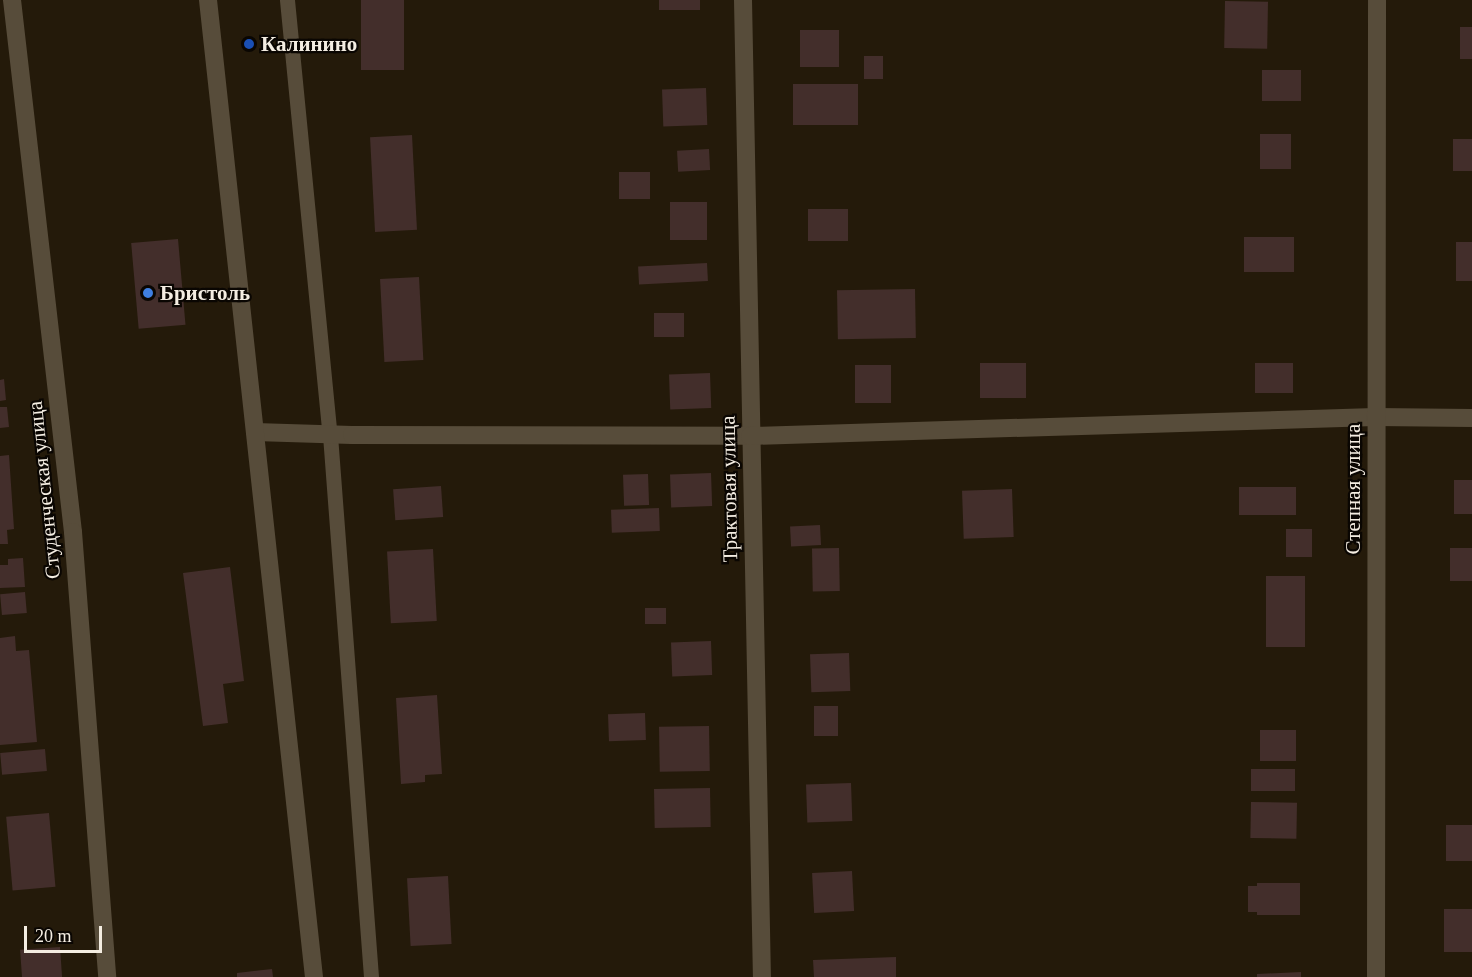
<!DOCTYPE html>
<html>
<head>
<meta charset="utf-8">
<style>
  body { margin:0 }
  #map { position:relative; width:1472px; height:977px; overflow:hidden; background:#241a0a; font-family:"Times New Roman",serif }
  div>[style] { position:absolute }
  .building>* { inset:0; background:#432e2b; transform-origin:0 0 }
  .lane>* { height:15px; margin:-7.5px; padding:0 7.5px; transform-origin:7.5px; border-radius:7.5px; background:#574c3a }
  .street>* { height:18px; margin:-9px; padding:0 9px; transform-origin:9px; border-radius:9px; background:#574c3a }
  .secondary>* { height:18px; margin:-9px; padding:0 9px; transform-origin:9px; border-radius:9px; background:#574c3a }
  .dots>* { width:16px; height:16px; translate:-50% -50%; box-sizing:border-box; border:3px solid #0a0602; border-radius:50% }
  span { translate:-50% -50%; white-space:nowrap; text-align:center; line-height:1.15; -webkit-text-stroke:4.5px #0a0602; paint-order:stroke }
  .poi-label { font-size:21px; color:#f4ede2; font-weight:700 }
  .left { translate:0 -50%; text-align:left }
  .street-label { font-size:21px; color:#f4ede2 }
  .scale { position:absolute; left:24px; top:926px; width:78px; height:27px; box-sizing:border-box; border:3px solid #f4ede2; border-top:0; padding-left:8px; font-size:18px; line-height:21px; white-space:nowrap; color:#f4ede2; -webkit-text-stroke:4px #0a0602; paint-order:stroke }
</style>
</head>
<body>
<div id="map">
  <div class="building">
    <div style="left:361px;top:0;width:43px;height:70px"></div>
    <div style="left:659px;top:0;width:41px;height:10px"></div>
    <div style="left:1225px;top:1px;width:43px;height:47px;rotate:1deg"></div>
    <div style="left:1460px;top:27px;width:12px;height:32px"></div>
    <div style="left:800px;top:30px;width:39px;height:37px"></div>
    <div style="left:864px;top:56px;width:19px;height:23px"></div>
    <div style="left:1262px;top:70px;width:39px;height:31px"></div>
    <div style="left:793px;top:84px;width:65px;height:41px"></div>
    <div style="left:706px;top:88px;width:37px;height:44px;rotate:88deg"></div>
    <div style="left:1260px;top:134px;width:31px;height:35px"></div>
    <div style="left:412px;top:135px;width:95px;height:42px;rotate:87deg"></div>
    <div style="left:1453px;top:139px;width:19px;height:32px"></div>
    <div style="left:709px;top:149px;width:21px;height:32px;rotate:87deg"></div>
    <div style="left:650px;top:172px;width:27px;height:31px;rotate:90deg"></div>
    <div style="left:670px;top:202px;width:37px;height:38px"></div>
    <div style="left:808px;top:209px;width:40px;height:32px"></div>
    <div style="left:1244px;top:237px;width:50px;height:35px"></div>
    <div style="left:178px;top:239px;width:86px;height:47px;rotate:85deg"></div>
    <div style="left:1456px;top:242px;width:16px;height:39px"></div>
    <div style="left:707px;top:263px;width:18px;height:69px;rotate:87deg"></div>
    <div style="left:419px;top:277px;width:83px;height:39px;rotate:87deg"></div>
    <div style="left:915px;top:289px;width:49px;height:78px;rotate:89deg"></div>
    <div style="left:654px;top:313px;width:30px;height:24px"></div>
    <div style="left:1026px;top:363px;width:35px;height:46px;rotate:90deg"></div>
    <div style="left:1255px;top:363px;width:38px;height:30px"></div>
    <div style="left:891px;top:365px;width:38px;height:36px;rotate:90deg"></div>
    <div style="left:710px;top:373px;width:35px;height:41px;rotate:88deg"></div>
    <div style="clip-path:polygon(4px 379px,6px 400px,0 401px,0 380px)"></div>
    <div style="clip-path:polygon(0 407px,7px 407px,9px 427px,0 428px)"></div>
    <div style="clip-path:polygon(9px 455px,14px 529px,7px 530px,8px 544px,0 544px,0 456px)"></div>
    <div style="left:711px;top:473px;width:33px;height:41px;rotate:88deg"></div>
    <div style="left:648px;top:474px;width:31px;height:25px;rotate:88deg"></div>
    <div style="left:1454px;top:480px;width:18px;height:34px"></div>
    <div style="left:441px;top:486px;width:31px;height:48px;rotate:86deg"></div>
    <div style="left:1239px;top:487px;width:57px;height:28px"></div>
    <div style="left:1012px;top:489px;width:48px;height:50px;rotate:88deg"></div>
    <div style="left:659px;top:508px;width:23px;height:48px;rotate:88deg"></div>
    <div style="left:820px;top:525px;width:20px;height:30px;rotate:87deg"></div>
    <div style="left:1286px;top:529px;width:26px;height:28px"></div>
    <div style="left:839px;top:548px;width:43px;height:27px;rotate:89deg"></div>
    <div style="left:1450px;top:548px;width:22px;height:33px"></div>
    <div style="left:433px;top:549px;width:72px;height:46px;rotate:87deg"></div>
    <div style="clip-path:polygon(23px 558px,25px 587px,0 588px,0 565px,8px 565px,8px 559px)"></div>
    <div style="clip-path:polygon(230px 567px,244px 681px,223px 684px,228px 723px,203px 726px,183px 573px)"></div>
    <div style="left:1266px;top:576px;width:39px;height:71px"></div>
    <div style="left:25px;top:592px;width:21px;height:25px;rotate:85deg"></div>
    <div style="left:645px;top:608px;width:21px;height:16px"></div>
    <div style="clip-path:polygon(15px 636px,16px 651px,29px 650px,37px 742px,0 745px,0 638px)"></div>
    <div style="left:711px;top:641px;width:34px;height:40px;rotate:88deg"></div>
    <div style="left:849px;top:653px;width:38px;height:39px;rotate:88deg"></div>
    <div style="clip-path:polygon(437px 695px,442px 774px,425px 775px,425px 782px,401px 784px,396px 698px)"></div>
    <div style="left:814px;top:706px;width:24px;height:30px"></div>
    <div style="left:645px;top:713px;width:27px;height:37px;rotate:88deg"></div>
    <div style="left:709px;top:726px;width:45px;height:50px;rotate:89deg"></div>
    <div style="left:1260px;top:730px;width:36px;height:31px"></div>
    <div style="left:45px;top:749px;width:22px;height:45px;rotate:85deg"></div>
    <div style="left:1251px;top:769px;width:44px;height:22px"></div>
    <div style="left:851px;top:783px;width:38px;height:45px;rotate:88deg"></div>
    <div style="left:710px;top:788px;width:39px;height:56px;rotate:89deg"></div>
    <div style="left:1251px;top:802px;width:46px;height:36px;rotate:1deg"></div>
    <div style="left:49px;top:813px;width:74px;height:43px;rotate:85deg"></div>
    <div style="left:1446px;top:825px;width:26px;height:36px"></div>
    <div style="left:852px;top:871px;width:40px;height:40px;rotate:87deg"></div>
    <div style="left:448px;top:876px;width:68px;height:41px;rotate:87deg"></div>
    <div style="clip-path:polygon(1257px 883px,1300px 883px,1300px 915px,1257px 915px,1257px 912px,1248px 912px,1248px 886px,1257px 886px)"></div>
    <div style="left:1444px;top:909px;width:28px;height:43px"></div>
    <div style="left:60px;top:947px;width:30px;height:40px;rotate:86deg"></div>
    <div style="clip-path:polygon(896px 957px,896px 977px,814px 977px,813px 960px)"></div>
    <div style="clip-path:polygon(272px 969px,273px 977px,237px 977px,237px 973px)"></div>
    <div style="clip-path:polygon(1301px 972px,1301px 977px,1257px 977px,1257px 974px)"></div>
  </div>
  <div class="lane">
    <div style="left:287px;top:0;width:437px;rotate:84.4deg"></div>
    <div style="left:330px;top:435px;width:544px;rotate:85.67deg"></div>
  </div>
  <div class="street">
    <div style="left:12px;top:0;width:535px;rotate:83.46deg"></div>
    <div style="left:73px;top:532px;width:446px;rotate:85.6deg"></div>
    <div style="left:743px;top:0;width:977px;rotate:88.89deg"></div>
    <div style="left:255px;top:432px;width:97px;rotate:1.8deg"></div>
    <div style="left:352px;top:435px;width:398px;rotate:0.1deg"></div>
    <div style="left:750px;top:436px;width:625px;rotate:-1.74deg"></div>
    <div style="left:1375px;top:417px;width:97px;rotate:0.6deg"></div>
    <div style="left:1376px;top:977px;width:977px;rotate:-89.94deg"></div>
  </div>
  <div class="secondary">
    <div style="left:208px;top:0;width:983px;rotate:83.81deg"></div>
  </div>
  <div class="dots">
    <div style="left:249px;top:44px;background:#1a4fb4"></div>
    <div style="left:148px;top:293px;background:#3f7fe0"></div>
  </div>
  <div class="poi-label">
    <span class="left" style="left:261px;top:44px">Калинино</span>
    <span class="left" style="left:160px;top:293px">Бристоль</span>
  </div>
  <div class="street-label">
    <span style="left:729px;top:489px;rotate:-91deg">Трактовая улица</span>
    <span style="left:1353px;top:489px;rotate:-90deg">Степная улица</span>
    <span style="left:44px;top:490px;rotate:-96deg">Студенческая улица</span>
  </div>
  <div class="scale">20 m</div>
</div>
</body>
</html>
